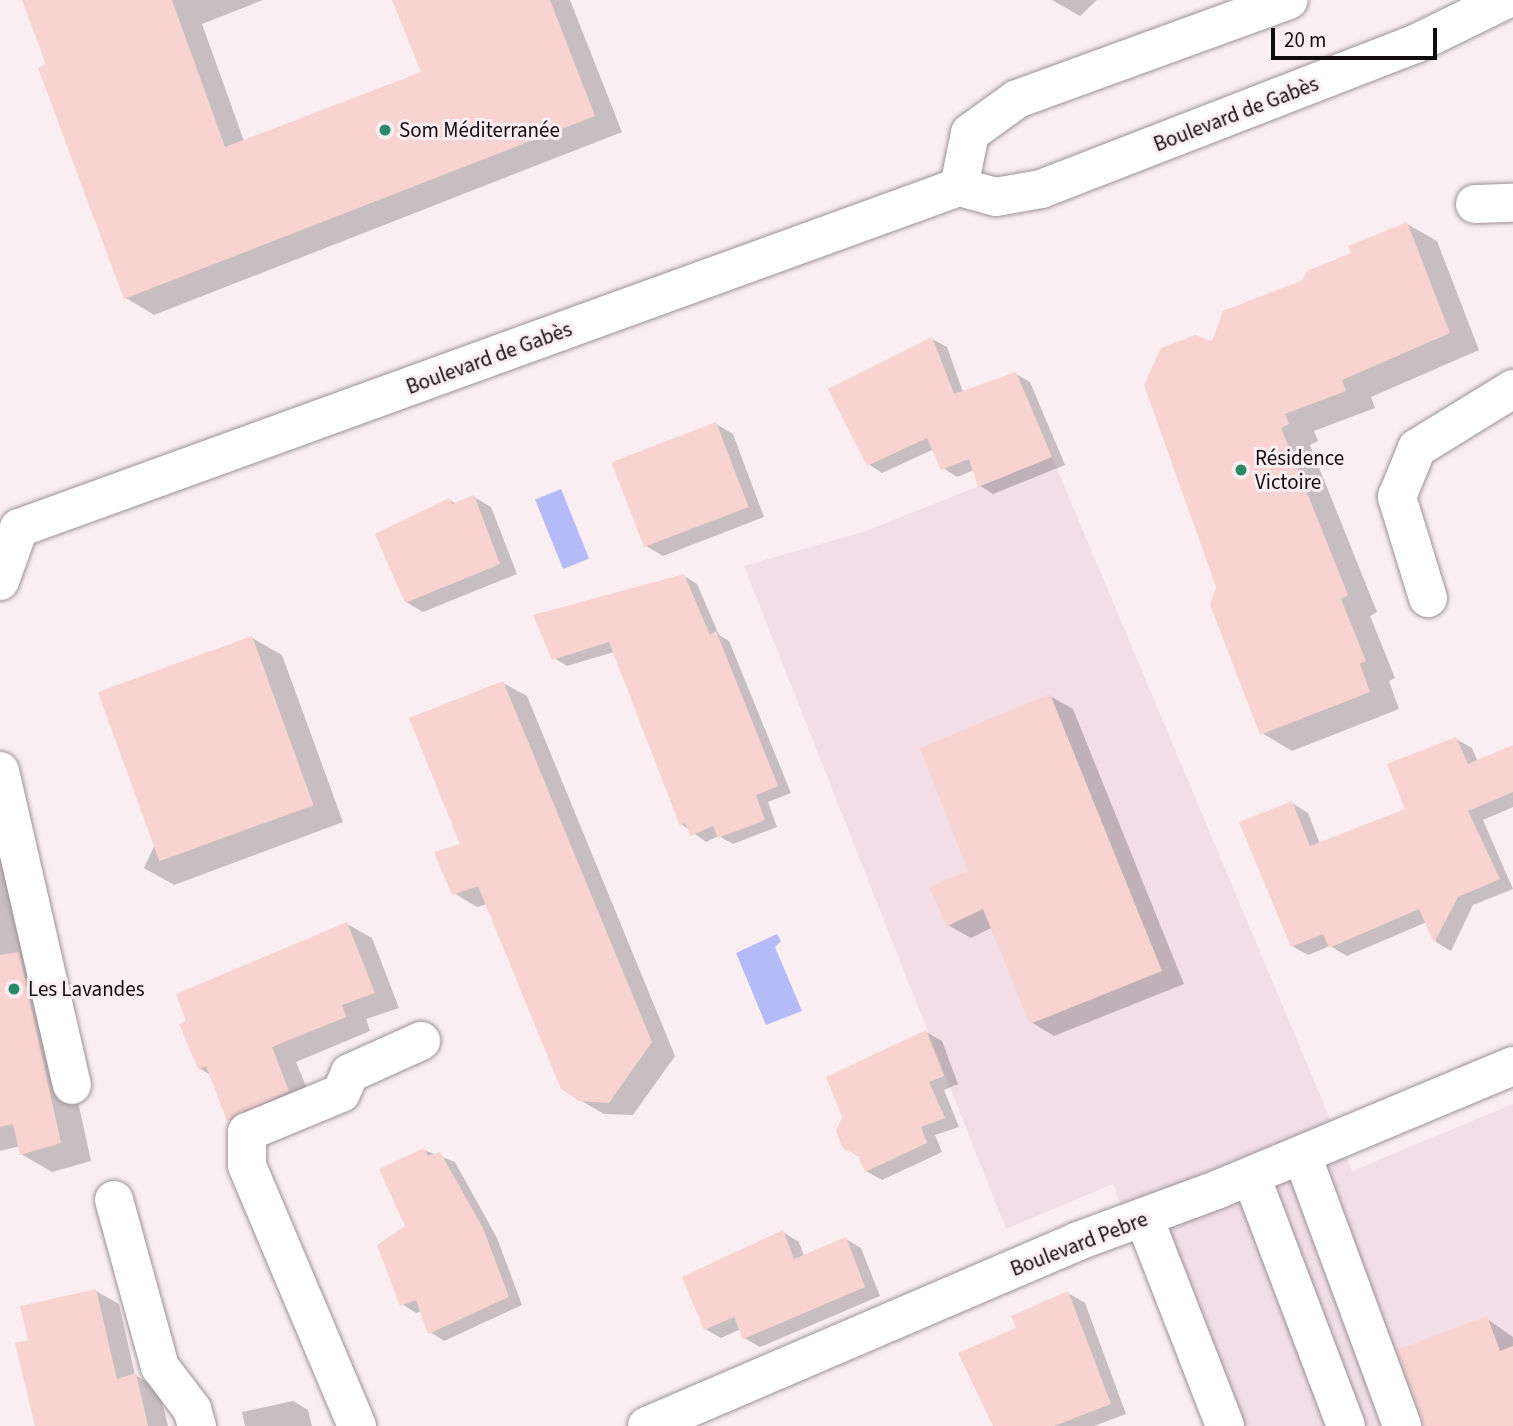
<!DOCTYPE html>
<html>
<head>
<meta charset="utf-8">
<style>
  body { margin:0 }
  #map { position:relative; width:1513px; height:1426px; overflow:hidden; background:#faeef3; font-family:"Source Sans 3",sans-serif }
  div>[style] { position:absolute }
  .built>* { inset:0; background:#f1dee7 }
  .water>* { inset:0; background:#b5bbf8; transform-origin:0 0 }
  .shadow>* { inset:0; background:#0003 }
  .building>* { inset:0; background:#f9d3cf; transform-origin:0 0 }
  .roads { filter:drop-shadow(0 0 2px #9c9296) drop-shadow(0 0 2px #9c9296) }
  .minor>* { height:38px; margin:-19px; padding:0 19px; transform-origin:19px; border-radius:19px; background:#fff }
  .dots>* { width:19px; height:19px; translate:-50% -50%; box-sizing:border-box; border:4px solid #faeef3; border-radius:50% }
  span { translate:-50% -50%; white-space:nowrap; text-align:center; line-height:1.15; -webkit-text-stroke:6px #faeef3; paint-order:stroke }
  .street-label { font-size:21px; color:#100c0e }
  .poi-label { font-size:21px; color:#100c0e }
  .left { translate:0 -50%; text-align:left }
  .scale { position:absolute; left:1271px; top:28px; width:166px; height:32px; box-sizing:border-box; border:4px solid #100c0e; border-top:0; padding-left:9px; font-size:21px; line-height:24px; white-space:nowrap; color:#100c0e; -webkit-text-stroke:5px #faeef3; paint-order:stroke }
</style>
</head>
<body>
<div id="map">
  <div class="built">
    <div style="clip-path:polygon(1052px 457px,1352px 1171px,1513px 1104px,1513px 1426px,1204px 1426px,1113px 1184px,1006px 1229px,744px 566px,866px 531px)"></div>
  </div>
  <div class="water">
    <div style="left:561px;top:489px;width:75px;height:28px;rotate:68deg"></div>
    <div style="clip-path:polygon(777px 934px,781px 941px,775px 947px,802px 1011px,766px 1025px,736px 953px)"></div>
  </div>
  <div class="shadow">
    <div style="clip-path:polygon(24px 0,263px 0,202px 24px,244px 141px,423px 73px,394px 0,570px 0,622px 132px,154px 315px,126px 298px)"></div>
    <div style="clip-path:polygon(1052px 0,1097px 0,1080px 16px)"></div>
    <div style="clip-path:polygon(1407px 224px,1437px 241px,1479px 350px,1371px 397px,1375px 408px,1314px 431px,1318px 441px,1310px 445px,1377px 612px,1370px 616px,1395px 678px,1389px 681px,1399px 709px,1292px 751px,1262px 733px,1218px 587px,1213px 343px,1305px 282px)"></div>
    <div style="clip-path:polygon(932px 339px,947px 347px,963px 392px,1016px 374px,1030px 382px,1065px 465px,993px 494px,979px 485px,974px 470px,957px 477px,943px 468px,934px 449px,882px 473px,868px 464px)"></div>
    <div style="clip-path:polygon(716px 424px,733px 434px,764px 517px,663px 556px,646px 546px)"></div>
    <div style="clip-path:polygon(474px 497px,491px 507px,517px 574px,423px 612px,406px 602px,449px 500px,457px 504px)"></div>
    <div style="clip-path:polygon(684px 576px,697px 584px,719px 635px,729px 641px,791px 793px,768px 802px,777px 827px,733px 844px,719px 836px,706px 842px,681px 824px,614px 652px,567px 666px,554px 658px)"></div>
    <div style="clip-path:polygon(252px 638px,282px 655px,343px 822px,174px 885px,144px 868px)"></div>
    <div style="clip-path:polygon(503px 683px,527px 696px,675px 1056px,633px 1115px,604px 1114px,580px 1100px,487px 904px,477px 907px,454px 893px)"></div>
    <div style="clip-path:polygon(1050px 696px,1073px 709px,1184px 984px,1054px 1036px,1031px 1022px,991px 928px,971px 938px,948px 925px)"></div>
    <div style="clip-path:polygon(1456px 739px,1472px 748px,1478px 762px,1513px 747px,1513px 807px,1483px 820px,1513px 889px,1473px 905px,1451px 951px,1436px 942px,1427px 922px,1347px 956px,1330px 946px,1308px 955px,1292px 946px,1292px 803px,1308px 813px,1320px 844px,1408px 810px)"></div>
    <div style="clip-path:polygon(0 773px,7px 777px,91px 1161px,52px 1172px,21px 1154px,20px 1146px,0 1151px)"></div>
    <div style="clip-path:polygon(347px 924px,372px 938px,399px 1008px,366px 1019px,370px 1031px,296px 1062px,314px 1105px,255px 1133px,230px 1119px,212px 1076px,199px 1068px)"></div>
    <div style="clip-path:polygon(926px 1032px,942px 1041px,958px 1084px,944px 1090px,959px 1127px,935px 1135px,942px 1152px,882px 1180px,866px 1171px,860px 1157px,844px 1148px)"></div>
    <div style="clip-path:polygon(424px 1150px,455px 1162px,497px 1238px,522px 1305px,444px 1341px,430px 1332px,422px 1311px,416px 1313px,402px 1304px,407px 1227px)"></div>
    <div style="clip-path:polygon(783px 1232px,799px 1242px,804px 1256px,846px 1239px,861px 1248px,880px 1296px,760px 1347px,744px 1338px,741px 1329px,721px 1338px,705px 1329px)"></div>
    <div style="clip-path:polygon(96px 1291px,119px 1304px,135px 1375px,159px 1389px,168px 1426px,37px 1426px,30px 1342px)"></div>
    <div style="clip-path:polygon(1068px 1293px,1085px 1303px,1126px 1414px,1094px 1426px,994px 1426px,1018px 1329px)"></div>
    <div style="clip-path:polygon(1486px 1318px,1513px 1337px,1513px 1426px,1427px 1426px)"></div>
    <div style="clip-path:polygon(293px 1401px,308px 1410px,312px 1426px,245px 1426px,242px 1412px)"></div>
  </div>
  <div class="building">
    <div style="clip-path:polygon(22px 0,172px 0,225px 147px,421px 72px,392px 0,550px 0,595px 116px,124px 299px,38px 68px,46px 64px)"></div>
    <div style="clip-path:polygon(1407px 222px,1450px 333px,1342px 380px,1346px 391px,1285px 414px,1289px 424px,1281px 428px,1348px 595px,1341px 599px,1366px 661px,1360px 664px,1370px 692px,1260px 735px,1210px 605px,1216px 587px,1144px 385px,1161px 348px,1195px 335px,1212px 341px,1223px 311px,1303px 280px,1307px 271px,1351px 253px,1348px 246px)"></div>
    <div style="clip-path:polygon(932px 337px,954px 394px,1016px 372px,1052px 457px,978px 487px,969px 459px,941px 470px,927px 438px,867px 466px,828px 389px)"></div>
    <div style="left:716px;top:422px;width:91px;height:112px;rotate:69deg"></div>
    <div style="clip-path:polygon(474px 495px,500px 564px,405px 603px,375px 534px,449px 498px,452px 504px)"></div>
    <div style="clip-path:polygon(684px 574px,710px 635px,716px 631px,778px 786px,756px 795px,765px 820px,718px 838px,713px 826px,691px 836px,685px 823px,680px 826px,609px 642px,552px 660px,533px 615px)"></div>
    <div style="left:252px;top:636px;width:180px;height:164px;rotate:70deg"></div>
    <div style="clip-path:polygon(503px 681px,652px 1042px,609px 1103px,579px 1101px,561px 1089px,478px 886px,452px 895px,434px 852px,460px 844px,409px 718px)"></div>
    <div style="clip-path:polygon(1050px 694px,1162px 971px,1030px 1024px,983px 909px,947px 926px,929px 887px,968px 871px,920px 748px)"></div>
    <div style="clip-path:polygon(1456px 737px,1468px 764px,1513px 745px,1513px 792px,1468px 811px,1500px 879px,1458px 897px,1434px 943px,1419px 909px,1329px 948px,1323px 934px,1291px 947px,1239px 822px,1292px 801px,1310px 846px,1405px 809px,1387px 764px)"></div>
    <div style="clip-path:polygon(347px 922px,375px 993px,342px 1005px,346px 1017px,272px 1047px,289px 1091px,227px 1121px,206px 1066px,198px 1069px,179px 1024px,186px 1021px,176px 994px)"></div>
    <div style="clip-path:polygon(19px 952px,61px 1143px,20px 1155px,13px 1124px,0 1127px,0 955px)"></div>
    <div style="clip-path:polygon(926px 1030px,944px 1076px,929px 1082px,945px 1118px,921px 1127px,927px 1143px,865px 1172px,858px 1155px,843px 1149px,836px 1131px,842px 1117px,826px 1077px)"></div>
    <div style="clip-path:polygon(424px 1148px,428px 1156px,440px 1152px,483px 1228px,509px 1297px,428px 1334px,416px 1300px,400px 1306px,377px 1245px,405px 1226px,379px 1169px)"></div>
    <div style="clip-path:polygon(783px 1230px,794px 1259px,846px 1237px,865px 1287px,743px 1339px,734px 1317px,704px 1330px,682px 1277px)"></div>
    <div style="clip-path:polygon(96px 1289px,117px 1379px,136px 1373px,148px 1426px,35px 1426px,15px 1343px,28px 1340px,20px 1306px)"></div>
    <div style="clip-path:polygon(1068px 1291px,1111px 1404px,1054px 1426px,993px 1426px,958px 1353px,1016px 1328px,1011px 1316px)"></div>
    <div style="clip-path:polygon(1487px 1316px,1500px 1351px,1513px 1346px,1513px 1426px,1425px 1426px,1397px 1350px)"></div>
  </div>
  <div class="roads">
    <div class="minor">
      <div style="left:959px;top:187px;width:55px;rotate:-78.5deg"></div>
      <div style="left:970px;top:133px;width:58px;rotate:-35.9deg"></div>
      <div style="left:1017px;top:99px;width:289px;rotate:-20deg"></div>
      <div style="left:1475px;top:204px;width:38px;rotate:-2deg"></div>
      <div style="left:19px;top:528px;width:1000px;rotate:-19.94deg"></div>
      <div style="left:959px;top:187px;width:38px;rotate:15deg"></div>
      <div style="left:996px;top:197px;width:46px;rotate:-10.1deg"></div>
      <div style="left:1041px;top:189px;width:401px;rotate:-21.2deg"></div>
      <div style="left:1415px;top:44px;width:100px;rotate:-26.1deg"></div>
      <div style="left:0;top:581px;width:56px;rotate:-70.3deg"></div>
      <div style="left:1428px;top:598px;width:106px;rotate:-107.1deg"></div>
      <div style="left:1397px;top:497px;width:53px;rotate:-67.8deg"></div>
      <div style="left:1417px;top:448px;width:113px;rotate:-31.6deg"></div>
      <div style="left:0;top:771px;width:322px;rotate:77.1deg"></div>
      <div style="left:1302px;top:1155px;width:289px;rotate:69.7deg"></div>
      <div style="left:1251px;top:1176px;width:267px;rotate:69.2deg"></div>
      <div style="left:114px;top:1200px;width:173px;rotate:74.6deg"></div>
      <div style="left:160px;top:1367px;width:53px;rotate:52.7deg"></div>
      <div style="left:192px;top:1409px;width:18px;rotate:74deg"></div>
      <div style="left:1144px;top:1218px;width:223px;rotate:68.7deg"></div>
      <div style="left:357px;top:1426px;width:283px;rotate:-112.9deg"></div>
      <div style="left:247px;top:1165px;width:33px;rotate:-90deg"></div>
      <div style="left:247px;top:1132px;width:102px;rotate:-22.5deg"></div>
      <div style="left:341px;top:1093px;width:22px;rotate:-66deg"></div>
      <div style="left:350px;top:1073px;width:78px;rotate:-24.3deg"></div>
      <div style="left:647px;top:1426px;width:469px;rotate:-23.2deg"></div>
      <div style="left:1078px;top:1241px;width:150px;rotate:-20.2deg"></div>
      <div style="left:1219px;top:1189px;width:319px;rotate:-22.7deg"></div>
    </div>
  </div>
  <div class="dots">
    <div style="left:385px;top:130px;background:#288b66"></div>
    <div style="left:1241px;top:470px;background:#288b66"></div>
    <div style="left:14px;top:989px;background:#288b66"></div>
  </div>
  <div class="street-label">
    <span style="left:1236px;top:114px;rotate:-21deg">Boulevard de Gabès</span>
    <span style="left:489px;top:358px;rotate:-20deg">Boulevard de Gabès</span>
    <span style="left:1079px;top:1244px;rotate:-21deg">Boulevard Pebre</span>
  </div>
  <div class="poi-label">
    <span class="left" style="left:399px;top:130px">Som Méditerranée</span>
    <span class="left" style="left:1255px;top:470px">Résidence<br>Victoire</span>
    <span class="left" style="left:28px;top:989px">Les Lavandes</span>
  </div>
  <div class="scale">20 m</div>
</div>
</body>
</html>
